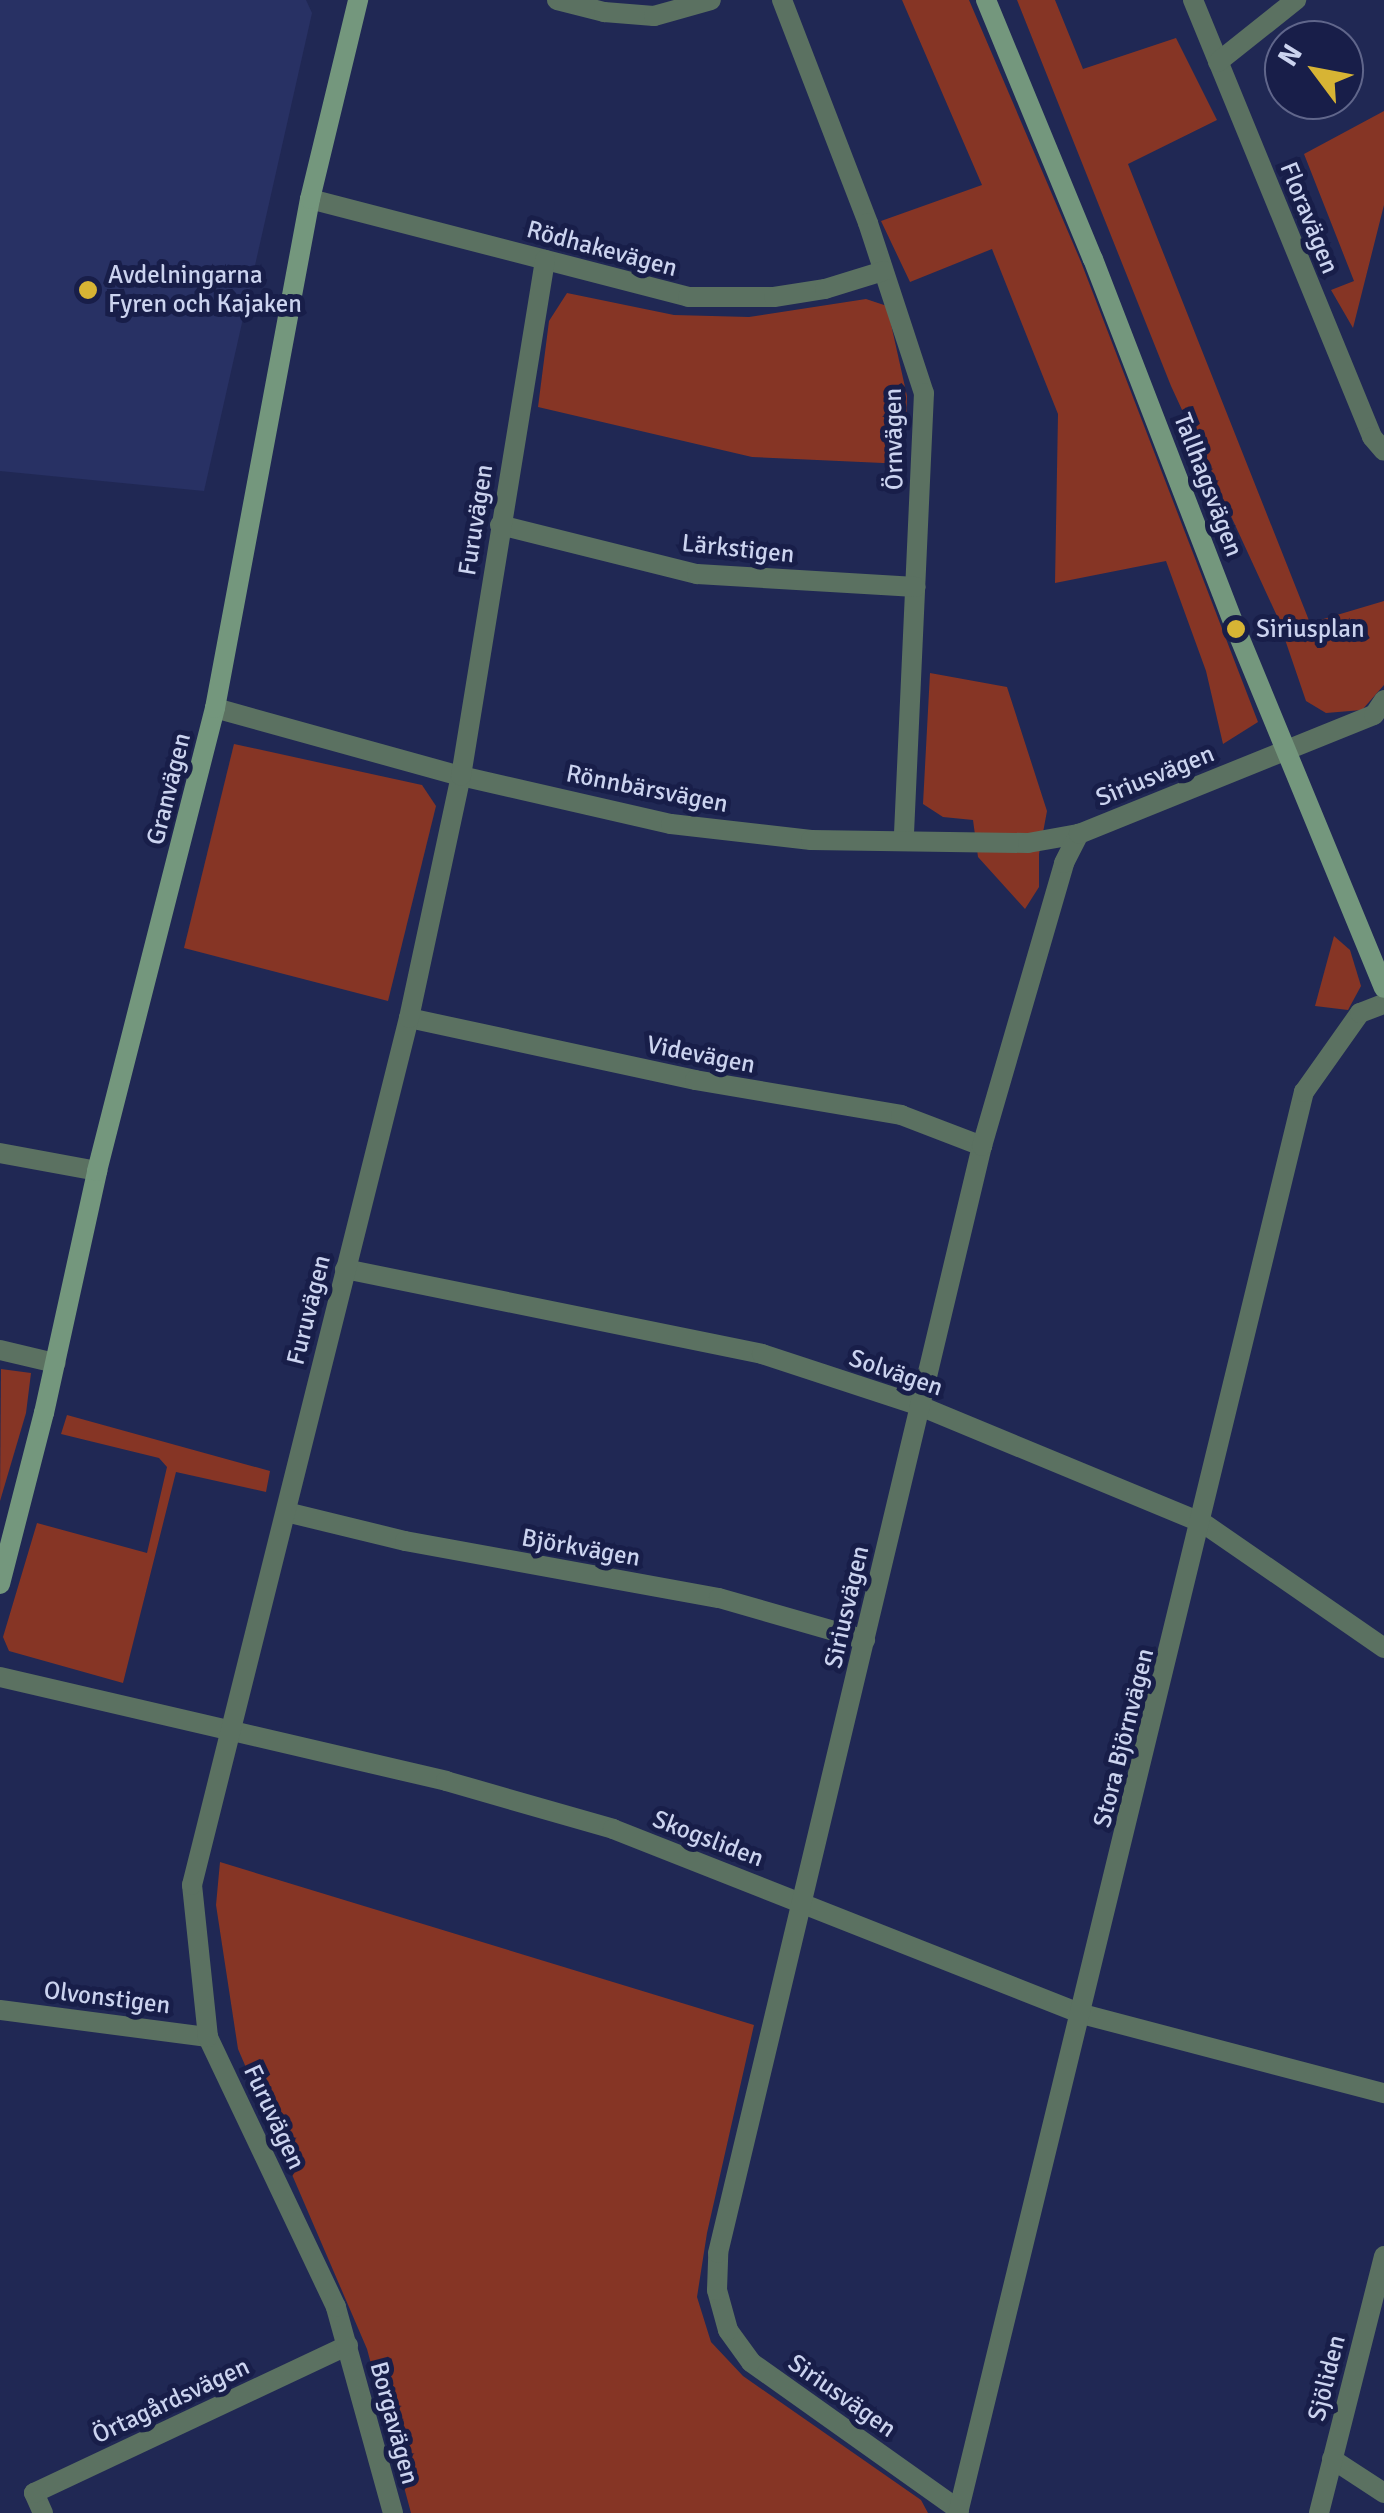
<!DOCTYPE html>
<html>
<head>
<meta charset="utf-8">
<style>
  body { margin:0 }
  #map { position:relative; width:1384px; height:2513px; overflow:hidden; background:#202854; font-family:Signika,sans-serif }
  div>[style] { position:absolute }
  .built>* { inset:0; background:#283164 }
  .green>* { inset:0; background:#863525 }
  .street>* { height:20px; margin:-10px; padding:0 10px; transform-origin:10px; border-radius:10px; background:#5b7161 }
  .secondary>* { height:20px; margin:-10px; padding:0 10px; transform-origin:10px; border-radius:10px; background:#74977d }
  .dots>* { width:28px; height:28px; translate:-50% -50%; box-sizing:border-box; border:5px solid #181e49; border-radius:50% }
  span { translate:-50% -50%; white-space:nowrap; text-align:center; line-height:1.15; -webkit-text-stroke:10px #181e49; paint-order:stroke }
  .street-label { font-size:25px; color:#cbd3ef }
  .poi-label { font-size:25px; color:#cbd3ef }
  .left { translate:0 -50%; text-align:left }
  .north { position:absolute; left:1264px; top:20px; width:100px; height:100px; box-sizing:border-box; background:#181e49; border:2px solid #60668b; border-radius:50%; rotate:302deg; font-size:28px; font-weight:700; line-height:40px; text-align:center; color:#cbd3ef }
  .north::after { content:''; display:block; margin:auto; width:35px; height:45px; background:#d7b434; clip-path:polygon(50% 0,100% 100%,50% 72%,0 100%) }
</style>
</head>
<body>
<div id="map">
  <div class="built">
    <div style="clip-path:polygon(0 0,306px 0,312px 13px,204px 491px,0 471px)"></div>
  </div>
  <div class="green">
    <div style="clip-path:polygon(902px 0,969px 0,1081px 262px,1258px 722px,1223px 744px,1206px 671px,1166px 561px,1055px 583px,1058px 414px,992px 249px,910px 282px,881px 221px,982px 185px)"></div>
    <div style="clip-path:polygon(1017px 0,1055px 0,1083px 69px,1176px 38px,1217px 120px,1128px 164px,1310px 623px,1384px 601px,1384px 685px,1362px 710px,1326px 713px,1306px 701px,1277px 616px,1171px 386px)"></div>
    <div style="clip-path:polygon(1384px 111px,1384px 205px,1353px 328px,1331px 290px,1354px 281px,1304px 154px)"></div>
    <div style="clip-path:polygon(567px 293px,674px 315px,749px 317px,866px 299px,887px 306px,907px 396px,905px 464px,752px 457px,538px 407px,549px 321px)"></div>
    <div style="clip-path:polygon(930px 673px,1007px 687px,1047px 811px,1039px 854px,1039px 887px,1025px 909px,978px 857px,973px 820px,943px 817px,923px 804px)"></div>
    <div style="clip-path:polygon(234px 744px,422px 785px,436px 806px,388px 1001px,184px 948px)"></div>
    <div style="clip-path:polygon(1334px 936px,1350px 950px,1361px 986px,1348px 1010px,1315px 1006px)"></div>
    <div style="clip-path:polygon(1px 1369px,31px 1373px,26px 1413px,0 1501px)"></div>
    <div style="clip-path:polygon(67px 1415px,270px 1471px,266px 1492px,176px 1472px,123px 1683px,9px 1651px,3px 1637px,37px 1523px,147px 1553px,167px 1467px,159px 1458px,61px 1434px)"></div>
    <div style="clip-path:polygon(220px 1862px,754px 2025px,707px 2233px,697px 2297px,711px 2342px,743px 2376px,921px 2500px,928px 2513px,411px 2513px,367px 2349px,238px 2049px,216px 1905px)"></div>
  </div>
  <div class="street">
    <div style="left:557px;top:0;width:49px;rotate:14.3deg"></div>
    <div style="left:604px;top:12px;width:50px;rotate:4.6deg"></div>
    <div style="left:654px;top:16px;width:59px;rotate:-15.7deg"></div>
    <div style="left:782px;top:0;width:239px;rotate:68.9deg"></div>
    <div style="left:868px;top:223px;width:179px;rotate:71.8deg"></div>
    <div style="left:924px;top:393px;width:447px;rotate:92.6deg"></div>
    <div style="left:1193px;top:0;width:472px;rotate:67.7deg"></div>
    <div style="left:1372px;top:437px;width:18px;rotate:49deg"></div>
    <div style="left:1218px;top:62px;width:100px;rotate:-38.5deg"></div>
    <div style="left:310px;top:199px;width:390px;rotate:14.5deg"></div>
    <div style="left:688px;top:297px;width:86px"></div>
    <div style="left:774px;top:297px;width:52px;rotate:-8.9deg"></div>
    <div style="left:825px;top:289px;width:61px;rotate:-17.2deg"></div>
    <div style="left:500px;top:525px;width:203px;rotate:14deg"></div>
    <div style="left:697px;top:574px;width:219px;rotate:3.4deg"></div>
    <div style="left:215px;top:708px;width:255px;rotate:15.5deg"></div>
    <div style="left:461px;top:776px;width:215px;rotate:12.9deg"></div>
    <div style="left:671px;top:824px;width:141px;rotate:6.5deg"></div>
    <div style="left:811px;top:840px;width:217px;rotate:0.8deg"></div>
    <div style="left:1028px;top:843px;width:52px;rotate:-10deg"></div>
    <div style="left:409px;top:1018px;width:293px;rotate:12.2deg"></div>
    <div style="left:695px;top:1080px;width:209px;rotate:9.6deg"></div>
    <div style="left:901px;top:1115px;width:87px;rotate:20.9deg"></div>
    <div style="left:0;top:1153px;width:99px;rotate:10.5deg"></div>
    <div style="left:345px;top:1269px;width:426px;rotate:11.5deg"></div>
    <div style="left:762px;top:1354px;width:166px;rotate:18.2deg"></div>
    <div style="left:920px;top:1406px;width:306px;rotate:22.5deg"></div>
    <div style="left:1203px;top:1523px;width:220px;rotate:34.6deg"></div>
    <div style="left:0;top:1350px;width:57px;rotate:13.3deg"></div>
    <div style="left:286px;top:1512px;width:122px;rotate:13.7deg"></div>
    <div style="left:405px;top:1541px;width:319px;rotate:10.3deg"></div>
    <div style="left:719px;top:1598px;width:152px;rotate:16deg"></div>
    <div style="left:0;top:1677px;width:458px;rotate:13.1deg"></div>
    <div style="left:446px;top:1781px;width:174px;rotate:16deg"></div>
    <div style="left:613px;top:1829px;width:504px;rotate:21.53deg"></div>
    <div style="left:1082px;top:2014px;width:312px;rotate:14.7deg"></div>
    <div style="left:0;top:2010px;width:210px;rotate:7.4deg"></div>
    <div style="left:1332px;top:2459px;width:62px;rotate:33.2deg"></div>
    <div style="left:959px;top:2510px;width:255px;rotate:-144.6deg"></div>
    <div style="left:751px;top:2362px;width:39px;rotate:-126deg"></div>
    <div style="left:728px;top:2330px;width:41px;rotate:-105.4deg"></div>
    <div style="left:717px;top:2290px;width:37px;rotate:-88deg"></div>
    <div style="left:718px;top:2253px;width:1138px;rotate:-76.59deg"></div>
    <div style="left:982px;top:1146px;width:295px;rotate:-73.8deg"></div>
    <div style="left:1064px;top:863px;width:33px;rotate:-63deg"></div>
    <div style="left:1079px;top:834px;width:318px;rotate:-22deg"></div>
    <div style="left:1374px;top:715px;width:18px;rotate:-56deg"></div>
    <div style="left:43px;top:2513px;width:22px;rotate:-114deg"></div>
    <div style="left:34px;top:2493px;width:347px;rotate:-25.2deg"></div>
    <div style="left:393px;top:2513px;width:214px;rotate:-105.5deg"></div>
    <div style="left:336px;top:2307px;width:299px;rotate:-115.4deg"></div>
    <div style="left:208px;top:2037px;width:153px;rotate:-96deg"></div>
    <div style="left:192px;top:1885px;width:894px;rotate:-75.95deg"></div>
    <div style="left:409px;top:1018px;width:248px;rotate:-77.9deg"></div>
    <div style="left:461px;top:776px;width:523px;rotate:-80.75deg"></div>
    <div style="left:958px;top:2513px;width:1463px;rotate:-76.32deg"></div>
    <div style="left:1304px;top:1092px;width:97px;rotate:-54.7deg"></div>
    <div style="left:1360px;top:1013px;width:26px;rotate:-21deg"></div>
    <div style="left:1319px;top:2513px;width:265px;rotate:-75.8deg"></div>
  </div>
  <div class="secondary">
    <div style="left:986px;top:0;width:280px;rotate:67.6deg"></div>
    <div style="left:1093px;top:259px;width:397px;rotate:68.9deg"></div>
    <div style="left:1236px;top:629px;width:388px;rotate:67.6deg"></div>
    <div style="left:0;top:1584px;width:177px;rotate:-75.6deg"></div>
    <div style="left:44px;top:1413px;width:248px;rotate:-77.6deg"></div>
    <div style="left:97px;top:1171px;width:478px;rotate:-75.7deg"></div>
    <div style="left:215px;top:708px;width:518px;rotate:-79.43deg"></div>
    <div style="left:310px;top:199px;width:205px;rotate:-76.4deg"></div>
  </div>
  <div class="dots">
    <div style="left:88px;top:290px;background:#d7b434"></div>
    <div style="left:1236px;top:629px;background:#d7b434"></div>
  </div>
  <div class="street-label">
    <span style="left:1309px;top:218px;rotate:68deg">Floravägen</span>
    <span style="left:602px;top:249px;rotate:15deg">Rödhakevägen</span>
    <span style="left:894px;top:439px;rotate:-91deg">Örnvägen</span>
    <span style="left:1208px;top:485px;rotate:69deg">Tallhagsvägen</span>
    <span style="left:476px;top:520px;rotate:-81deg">Furuvägen</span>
    <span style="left:738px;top:549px;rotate:6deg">Lärkstigen</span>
    <span style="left:1155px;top:776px;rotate:-22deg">Siriusvägen</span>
    <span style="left:169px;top:789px;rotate:-76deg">Granvägen</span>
    <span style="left:647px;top:789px;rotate:11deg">Rönnbärsvägen</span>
    <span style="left:701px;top:1055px;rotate:11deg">Videvägen</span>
    <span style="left:309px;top:1310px;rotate:-76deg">Furuvägen</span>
    <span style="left:896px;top:1373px;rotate:19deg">Solvägen</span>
    <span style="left:581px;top:1548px;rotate:10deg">Björkvägen</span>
    <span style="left:847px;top:1607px;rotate:-77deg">Siriusvägen</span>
    <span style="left:1124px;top:1738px;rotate:-76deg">Stora Björnvägen</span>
    <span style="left:708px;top:1839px;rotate:21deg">Skogsliden</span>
    <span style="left:107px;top:1998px;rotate:7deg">Olvonstigen</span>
    <span style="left:274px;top:2117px;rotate:65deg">Furuvägen</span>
    <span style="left:1327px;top:2378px;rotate:-76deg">Sjöliden</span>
    <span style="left:842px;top:2396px;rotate:35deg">Siriusvägen</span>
    <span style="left:171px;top:2401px;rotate:-25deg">Örtagårdsvägen</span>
    <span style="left:394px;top:2423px;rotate:75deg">Borgavägen</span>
  </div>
  <div class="poi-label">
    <span class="left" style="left:108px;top:290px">Avdelningarna<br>Fyren och Kajaken</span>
    <span class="left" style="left:1256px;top:629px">Siriusplan</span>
  </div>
  <div class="north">N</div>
</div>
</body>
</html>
